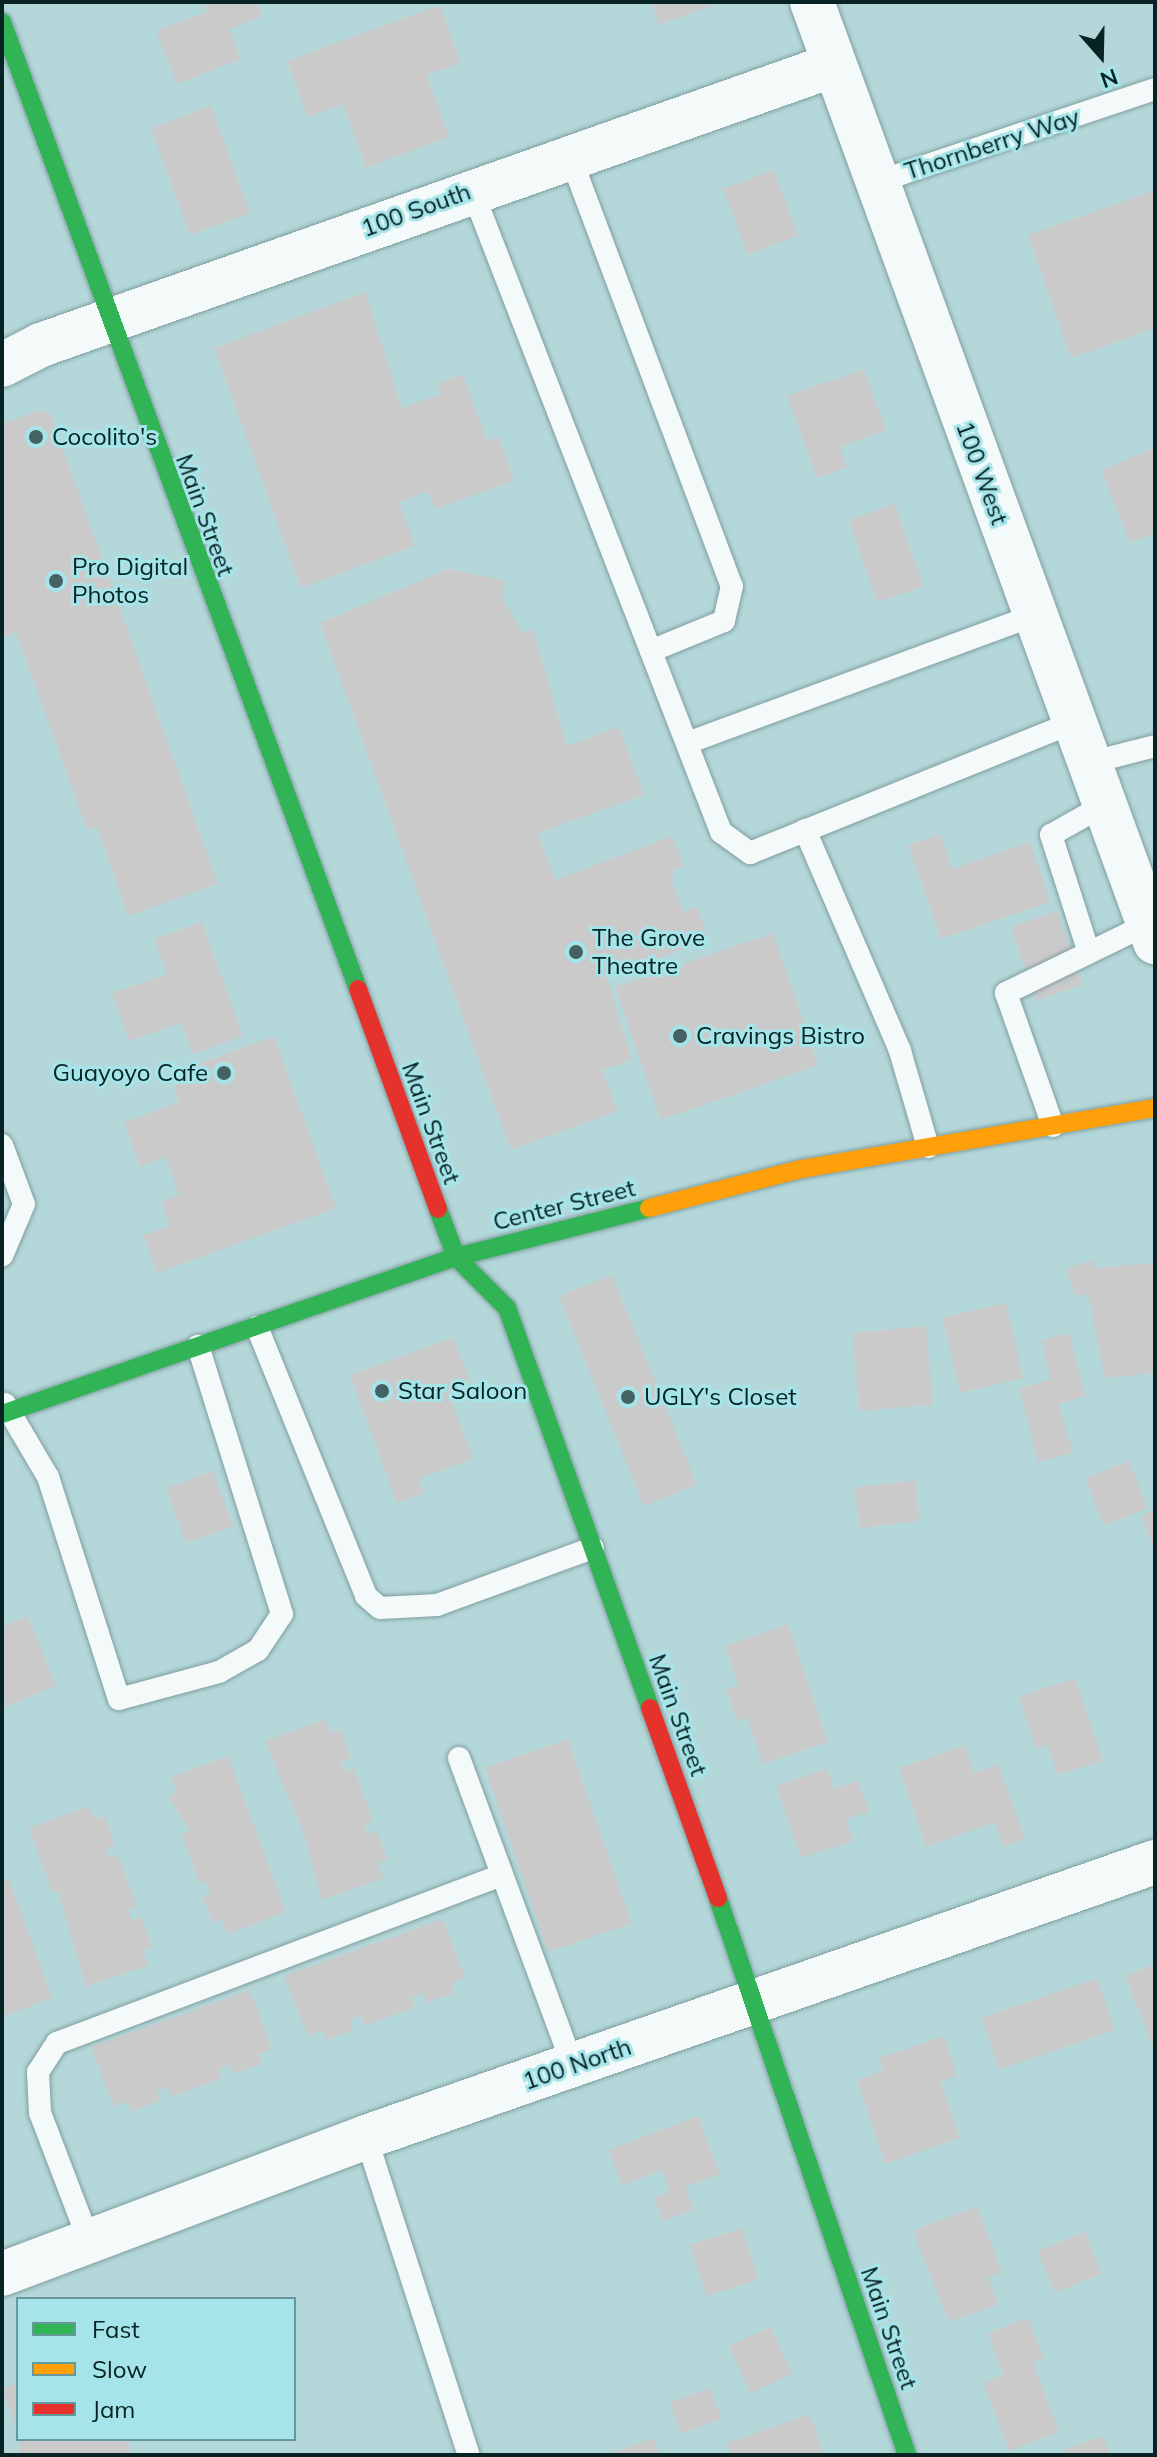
<!DOCTYPE html>
<html>
<head>
<meta charset="utf-8">
<style>
  body { margin:0 }
  #map { position:relative; width:1157px; height:2457px; overflow:hidden; background:#b4d8da; font-family:Mulish,sans-serif }
  div>[style] { position:absolute }
  .building>* { inset:0; background:#cbcacb; transform-origin:0 0 }
  .roads { filter:drop-shadow(0 0 2px #819e9f) drop-shadow(0 0 2px #819e9f) }
  .lane>* { height:22px; margin:-11px; padding:0 11px; transform-origin:11px; border-radius:11px; background:#f4f9f9 }
  .street>* { height:44px; margin:-22px; padding:0 22px; transform-origin:22px; border-radius:22px; background:#f4f9f9 }
  .fast>* { height:18px; margin:-9px; padding:0 9px; transform-origin:9px; border-radius:9px; background:#30b455 }
  .slow>* { height:18px; margin:-9px; padding:0 9px; transform-origin:9px; border-radius:9px; background:#ff9f0a }
  .jam>* { height:18px; margin:-9px; padding:0 9px; transform-origin:9px; border-radius:9px; background:#e5322d }
  .dots>* { width:22px; height:22px; translate:-50% -50%; box-sizing:border-box; border:4px solid #a5e5e9; border-radius:50% }
  span { translate:-50% -50%; white-space:nowrap; text-align:center; line-height:1.15; -webkit-text-stroke:6px #a5e5e9; paint-order:stroke }
  .street-label { font-size:24px; color:#082324 }
  .poi-label { font-size:24px; color:#082324 }
  .left { translate:0 -50%; text-align:left }
  .right { translate:-100% -50%; text-align:right }
  .frame { position:absolute; inset:0; border:4px solid #082324; pointer-events:none }
  .legend { position:absolute; left:16px; top:2297px; width:280px; height:144px; box-sizing:border-box; background:#a5e5e9; border:2px solid #66979a; margin:0; padding:10px 14px; list-style:none; font-size:24px; color:#082324 }
  .legend li { display:flex; align-items:center; gap:16px; height:40px }
  .legend b { width:40px; border:2px solid #66979a }
  .north { position:absolute; left:1061px; top:16px; width:80px; height:80px; -webkit-text-stroke:6px #a5e5e9; paint-order:stroke; rotate:160deg; font-size:22px; font-weight:700; line-height:32px; text-align:center; color:#082324 }
  .north::after { content:''; display:block; margin:auto; width:28px; height:36px; background:#082324; clip-path:polygon(50% 0,100% 100%,50% 72%,0 100%) }
</style>
</head>
<body>
<div id="map">
  <div class="building">
    <div style="clip-path:polygon(203px 2px,257px 2px,263px 16px,229px 29px,241px 59px,177px 84px,156px 31px,207px 12px)"></div>
    <div style="clip-path:polygon(651px 2px,722px 2px,659px 25px)"></div>
    <div style="clip-path:polygon(440px 5px,461px 63px,427px 75px,449px 137px,366px 168px,343px 104px,308px 117px,287px 61px)"></div>
    <div style="left:211px;top:106px;width:114px;height:64px;rotate:70deg"></div>
    <div style="left:774px;top:170px;width:70px;height:54px;rotate:70deg"></div>
    <div style="clip-path:polygon(1155px 190px,1155px 328px,1071px 358px,1028px 235px)"></div>
    <div style="clip-path:polygon(365px 292px,402px 408px,441px 394px,437px 384px,463px 374px,487px 441px,499px 437px,514px 481px,435px 509px,428px 492px,399px 502px,415px 546px,301px 588px,214px 348px)"></div>
    <div style="clip-path:polygon(864px 369px,886px 430px,840px 447px,847px 467px,817px 478px,787px 396px)"></div>
    <div style="clip-path:polygon(42px 410px,51px 415px,218px 884px,128px 916px,97px 827px,87px 830px,16px 632px,2px 637px,2px 424px)"></div>
    <div style="clip-path:polygon(1155px 448px,1155px 533px,1130px 543px,1101px 470px)"></div>
    <div style="left:895px;top:504px;width:87px;height:49px;rotate:71deg"></div>
    <div style="clip-path:polygon(448px 569px,505px 580px,502px 597px,522px 633px,533px 629px,567px 746px,619px 727px,644px 795px,538px 833px,555px 880px,672px 836px,684px 866px,674px 870px,672px 881px,683px 912px,697px 907px,709px 940px,607px 977px,632px 1060px,602px 1070px,617px 1111px,511px 1150px,320px 623px)"></div>
    <div style="clip-path:polygon(940px 834px,952px 869px,1030px 842px,1050px 902px,941px 939px,908px 845px)"></div>
    <div style="left:1057px;top:911px;width:78px;height:49px;rotate:71deg"></div>
    <div style="clip-path:polygon(202px 922px,243px 1036px,193px 1054px,181px 1023px,129px 1041px,112px 993px,167px 974px,154px 939px)"></div>
    <div style="left:773px;top:933px;width:140px;height:167px;rotate:71deg"></div>
    <div style="clip-path:polygon(274px 1036px,336px 1208px,157px 1273px,143px 1235px,170px 1226px,161px 1202px,179px 1195px,166px 1157px,140px 1167px,124px 1123px,179px 1102px,173px 1086px,192px 1079px,188px 1068px)"></div>
    <div style="clip-path:polygon(1093px 1260px,1095px 1268px,1155px 1263px,1155px 1373px,1105px 1378px,1088px 1294px,1075px 1296px,1066px 1269px)"></div>
    <div style="left:612px;top:1275px;width:226px;height:57px;rotate:68deg"></div>
    <div style="left:1006px;top:1303px;width:77px;height:65px;rotate:77deg"></div>
    <div style="left:926px;top:1326px;width:79px;height:74px;rotate:85deg"></div>
    <div style="clip-path:polygon(1069px 1333px,1086px 1396px,1059px 1404px,1073px 1453px,1038px 1462px,1019px 1388px,1051px 1380px,1041px 1340px)"></div>
    <div style="clip-path:polygon(454px 1337px,471px 1386px,449px 1394px,473px 1459px,418px 1479px,424px 1493px,397px 1503px,350px 1375px)"></div>
    <div style="left:1129px;top:1461px;width:51px;height:47px;rotate:69deg"></div>
    <div style="left:213px;top:1471px;width:59px;height:50px;rotate:70deg"></div>
    <div style="left:915px;top:1480px;width:41px;height:61px;rotate:83deg"></div>
    <div style="clip-path:polygon(1155px 1510px,1155px 1551px,1141px 1516px)"></div>
    <div style="clip-path:polygon(28px 1616px,56px 1686px,2px 1708px,2px 1627px)"></div>
    <div style="clip-path:polygon(788px 1624px,828px 1742px,763px 1764px,747px 1717px,737px 1721px,726px 1689px,738px 1685px,725px 1646px)"></div>
    <div style="clip-path:polygon(1075px 1678px,1103px 1761px,1058px 1775px,1047px 1745px,1036px 1749px,1019px 1697px)"></div>
    <div style="clip-path:polygon(325px 1719px,331px 1733px,341px 1730px,351px 1758px,341px 1761px,345px 1772px,354px 1768px,373px 1821px,364px 1824px,368px 1834px,377px 1831px,388px 1860px,378px 1863px,384px 1878px,322px 1900px,303px 1831px,265px 1741px)"></div>
    <div style="left:568px;top:1739px;width:195px;height:88px;rotate:71deg"></div>
    <div style="clip-path:polygon(965px 1745px,974px 1773px,998px 1764px,1025px 1839px,1003px 1847px,995px 1822px,926px 1847px,899px 1768px)"></div>
    <div style="clip-path:polygon(228px 1756px,286px 1912px,228px 1934px,222px 1919px,213px 1923px,202px 1896px,211px 1893px,207px 1882px,200px 1884px,181px 1834px,190px 1831px,168px 1796px,177px 1793px,171px 1777px)"></div>
    <div style="clip-path:polygon(827px 1769px,834px 1789px,858px 1781px,869px 1812px,846px 1819px,853px 1841px,801px 1858px,776px 1786px)"></div>
    <div style="clip-path:polygon(90px 1806px,95px 1820px,105px 1816px,115px 1844px,106px 1848px,110px 1859px,118px 1855px,137px 1907px,128px 1910px,132px 1920px,141px 1917px,152px 1946px,143px 1950px,148px 1965px,86px 1987px,58px 1891px,52px 1892px,29px 1828px)"></div>
    <div style="clip-path:polygon(9px 1879px,52px 1998px,2px 2017px,2px 1881px)"></div>
    <div style="clip-path:polygon(443px 1919px,465px 1978px,451px 1983px,455px 1993px,426px 2003px,423px 1993px,411px 1998px,415px 2007px,365px 2026px,361px 2016px,350px 2020px,353px 2030px,326px 2040px,322px 2030px,308px 2036px,284px 1976px)"></div>
    <div style="clip-path:polygon(1155px 1964px,1155px 2052px,1125px 1976px)"></div>
    <div style="left:1097px;top:1978px;width:55px;height:122px;rotate:71deg"></div>
    <div style="clip-path:polygon(250px 1990px,272px 2049px,258px 2054px,262px 2064px,233px 2074px,230px 2064px,219px 2069px,222px 2078px,172px 2097px,167px 2087px,157px 2091px,160px 2101px,132px 2111px,128px 2101px,114px 2107px,91px 2047px)"></div>
    <div style="clip-path:polygon(944px 2036px,957px 2076px,941px 2081px,960px 2138px,885px 2164px,857px 2080px,883px 2071px,879px 2058px)"></div>
    <div style="clip-path:polygon(698px 2116px,720px 2174px,685px 2187px,694px 2209px,663px 2221px,654px 2198px,670px 2192px,662px 2170px,622px 2185px,608px 2150px)"></div>
    <div style="clip-path:polygon(977px 2206px,1002px 2272px,988px 2278px,998px 2304px,949px 2322px,913px 2231px)"></div>
    <div style="left:742px;top:2228px;width:54px;height:55px;rotate:72deg"></div>
    <div style="left:1085px;top:2232px;width:45px;height:51px;rotate:68deg"></div>
    <div style="clip-path:polygon(1028px 2318px,1044px 2358px,1033px 2362px,1059px 2432px,1009px 2451px,983px 2383px,1003px 2375px,988px 2333px)"></div>
    <div style="left:771px;top:2327px;width:52px;height:46px;rotate:66deg"></div>
    <div style="clip-path:polygon(18px 2383px,18px 2432px,2px 2388px)"></div>
    <div style="left:710px;top:2388px;width:33px;height:43px;rotate:70deg"></div>
    <div style="clip-path:polygon(810px 2414px,824px 2455px,731px 2455px,727px 2443px)"></div>
    <div style="clip-path:polygon(1103px 2436px,1110px 2455px,1065px 2455px,1063px 2450px)"></div>
    <div style="clip-path:polygon(654px 2438px,660px 2455px,607px 2455px)"></div>
    <div style="left:20px;top:2439px;width:109px;height:17px"></div>
  </div>
  <div class="roads">
    <div class="lane">
      <div style="left:570px;top:156px;width:460px;rotate:69.4deg"></div>
      <div style="left:732px;top:586px;width:36px;rotate:103deg"></div>
      <div style="left:724px;top:621px;width:79px;rotate:157.7deg"></div>
      <div style="left:874px;top:183px;width:296px;rotate:-18.5deg"></div>
      <div style="left:472px;top:190px;width:689px;rotate:68.8deg"></div>
      <div style="left:721px;top:832px;width:36px;rotate:36deg"></div>
      <div style="left:750px;top:853px;width:349px;rotate:-22deg"></div>
      <div style="left:687px;top:743px;width:370px;rotate:-20.2deg"></div>
      <div style="left:1089px;top:763px;width:68px;rotate:-14.4deg"></div>
      <div style="left:805px;top:830px;width:241px;rotate:66.7deg"></div>
      <div style="left:900px;top:1051px;width:100px;rotate:73.7deg"></div>
      <div style="left:1088px;top:950px;width:121px;rotate:-107.8deg"></div>
      <div style="left:1051px;top:835px;width:61px;rotate:-29.5deg"></div>
      <div style="left:1053px;top:1126px;width:141px;rotate:-109.5deg"></div>
      <div style="left:1006px;top:993px;width:165px;rotate:-25.9deg"></div>
      <div style="left:2px;top:1145px;width:63px;rotate:69.6deg"></div>
      <div style="left:24px;top:1204px;width:56px;rotate:112.9deg"></div>
      <div style="left:257px;top:1327px;width:290px;rotate:67.9deg"></div>
      <div style="left:366px;top:1596px;width:18px;rotate:41deg"></div>
      <div style="left:380px;top:1608px;width:57px;rotate:-3deg"></div>
      <div style="left:437px;top:1605px;width:166px;rotate:-20.1deg"></div>
      <div style="left:5px;top:1404px;width:85px;rotate:59.5deg"></div>
      <div style="left:48px;top:1477px;width:233px;rotate:72.3deg"></div>
      <div style="left:119px;top:1699px;width:104px;rotate:-15.1deg"></div>
      <div style="left:219px;top:1672px;width:45px;rotate:-29.4deg"></div>
      <div style="left:258px;top:1650px;width:43px;rotate:-56.3deg"></div>
      <div style="left:282px;top:1614px;width:281px;rotate:-107.4deg"></div>
      <div style="left:459px;top:1758px;width:329px;rotate:69.7deg"></div>
      <div style="left:366px;top:2137px;width:334px;rotate:72.1deg"></div>
      <div style="left:89px;top:2241px;width:137px;rotate:-110.9deg"></div>
      <div style="left:40px;top:2113px;width:41px;rotate:-92.8deg"></div>
      <div style="left:38px;top:2072px;width:35px;rotate:-57deg"></div>
      <div style="left:57px;top:2043px;width:473px;rotate:-20.7deg"></div>
    </div>
    <div class="street">
      <div style="left:812px;top:2px;width:1001px;rotate:69.95deg"></div>
      <div style="left:2px;top:365px;width:44px;rotate:-27.1deg"></div>
      <div style="left:41px;top:345px;width:841px;rotate:-19.45deg"></div>
      <div style="left:2px;top:2274px;width:389px;rotate:-20.6deg"></div>
      <div style="left:366px;top:2137px;width:836px;rotate:-19.22deg"></div>
    </div>
    <div class="fast">
      <div style="left:2px;top:22px;width:1030px;rotate:69.79deg"></div>
      <div style="left:438px;top:1209px;width:51px;rotate:69.4deg"></div>
      <div style="left:456px;top:1257px;width:72px;rotate:45deg"></div>
      <div style="left:507px;top:1308px;width:425px;rotate:70.3deg"></div>
      <div style="left:2px;top:1414px;width:480px;rotate:-19.1deg"></div>
      <div style="left:456px;top:1257px;width:199px;rotate:-14.2deg"></div>
      <div style="left:718px;top:1898px;width:588px;rotate:71.26deg"></div>
    </div>
    <div class="slow">
      <div style="left:649px;top:1208px;width:157px;rotate:-14.4deg"></div>
      <div style="left:801px;top:1169px;width:359px;rotate:-9.8deg"></div>
    </div>
    <div class="jam">
      <div style="left:358px;top:989px;width:234px;rotate:70deg"></div>
      <div style="left:650px;top:1708px;width:202px;rotate:70.3deg"></div>
    </div>
  </div>
  <div class="dots">
    <div style="left:36px;top:437px;background:#446264"></div>
    <div style="left:56px;top:581px;background:#446264"></div>
    <div style="left:576px;top:952px;background:#446264"></div>
    <div style="left:680px;top:1036px;background:#446264"></div>
    <div style="left:224px;top:1073px;background:#446264"></div>
    <div style="left:382px;top:1391px;background:#446264"></div>
    <div style="left:628px;top:1397px;background:#446264"></div>
  </div>
  <div class="street-label">
    <span style="left:992px;top:144px;rotate:-18deg">Thornberry Way</span>
    <span style="left:416px;top:210px;rotate:-20deg">100 South</span>
    <span style="left:982px;top:473px;rotate:70deg">100 West</span>
    <span style="left:205px;top:515px;rotate:70deg">Main Street</span>
    <span style="left:431px;top:1123px;rotate:70deg">Main Street</span>
    <span style="left:564px;top:1205px;rotate:-14deg">Center Street</span>
    <span style="left:678px;top:1715px;rotate:70deg">Main Street</span>
    <span style="left:577px;top:2064px;rotate:-19deg">100 North</span>
    <span style="left:889px;top:2328px;rotate:71deg">Main Street</span>
  </div>
  <div class="poi-label">
    <span class="left" style="left:52px;top:437px">Cocolito's</span>
    <span class="left" style="left:72px;top:581px">Pro Digital<br>Photos</span>
    <span class="left" style="left:592px;top:952px">The Grove<br>Theatre</span>
    <span class="left" style="left:696px;top:1036px">Cravings Bistro</span>
    <span class="right" style="left:208px;top:1073px">Guayoyo Cafe</span>
    <span class="left" style="left:398px;top:1391px">Star Saloon</span>
    <span class="left" style="left:644px;top:1397px">UGLY's Closet</span>
  </div>
  <div class="frame"></div>
  <ul class="legend">
  <li><b style="height:10px;background:#30b455"></b>Fast</li>
  <li><b style="height:10px;background:#ff9f0a"></b>Slow</li>
  <li><b style="height:10px;background:#e5322d"></b>Jam</li>
  </ul>
  <div class="north">N</div>
</div>
</body>
</html>
